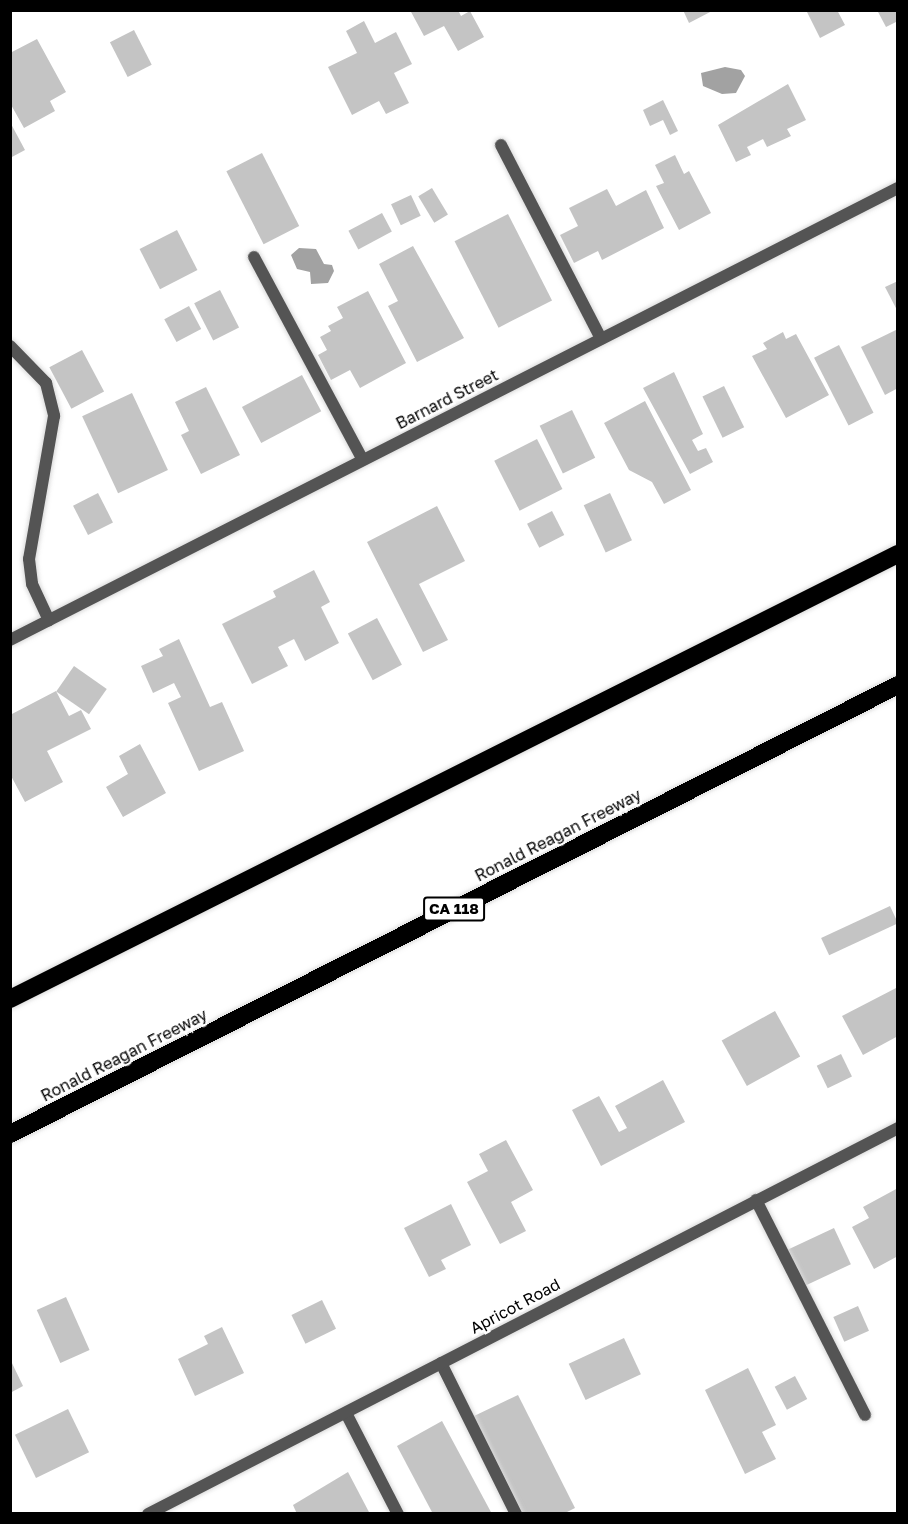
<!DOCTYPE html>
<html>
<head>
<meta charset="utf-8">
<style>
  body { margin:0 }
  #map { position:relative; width:908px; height:1524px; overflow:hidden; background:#fff; font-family:"Golos Text",sans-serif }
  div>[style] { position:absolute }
  .water>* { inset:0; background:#a2a2a2 }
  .building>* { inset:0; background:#c4c4c4; transform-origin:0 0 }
  .roads { filter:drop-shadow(0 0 2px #dbdbdb) drop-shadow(0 0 2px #dbdbdb) }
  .lane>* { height:12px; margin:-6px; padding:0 6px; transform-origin:6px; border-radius:6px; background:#545454 }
  .street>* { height:12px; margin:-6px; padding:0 6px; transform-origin:6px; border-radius:6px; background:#545454 }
  .highway>* { height:18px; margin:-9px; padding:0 9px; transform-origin:9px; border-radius:9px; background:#000 }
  span { translate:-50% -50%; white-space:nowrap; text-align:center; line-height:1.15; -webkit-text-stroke:5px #fff; paint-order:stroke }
  .shield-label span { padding:2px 4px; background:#fff; border:2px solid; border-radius:4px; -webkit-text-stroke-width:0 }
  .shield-label { font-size:15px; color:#000; font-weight:700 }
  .street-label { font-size:16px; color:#000 }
  .frame { position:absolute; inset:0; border:12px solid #000; pointer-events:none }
</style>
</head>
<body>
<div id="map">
  <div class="water">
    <div style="clip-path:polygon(725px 67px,741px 70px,745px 76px,736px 93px,722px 94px,703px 86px,701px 73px)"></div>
    <div style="clip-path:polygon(299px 248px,316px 249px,324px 264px,332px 265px,334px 271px,328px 283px,311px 284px,310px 272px,297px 269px,291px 255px)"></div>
  </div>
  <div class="building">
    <div style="clip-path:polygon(410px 10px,458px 10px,461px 16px,470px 11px,484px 37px,458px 51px,444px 26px,424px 36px)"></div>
    <div style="clip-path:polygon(683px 10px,714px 10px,689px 23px)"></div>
    <div style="clip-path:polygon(806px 10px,837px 10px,845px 25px,820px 38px)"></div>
    <div style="clip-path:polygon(877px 10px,898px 10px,898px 21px,886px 27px)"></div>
    <div style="clip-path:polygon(364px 21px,375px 43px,396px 32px,412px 64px,394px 73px,409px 103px,386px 114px,379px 101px,352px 115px,328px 67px,357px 53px,346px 31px)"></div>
    <div style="left:134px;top:30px;width:39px;height:27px;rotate:63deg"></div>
    <div style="clip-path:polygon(37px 39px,66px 92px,50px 101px,55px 111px,24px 128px,10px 103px,10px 53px)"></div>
    <div style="clip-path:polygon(788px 84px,806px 120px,787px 129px,791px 136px,767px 147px,763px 139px,747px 147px,751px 155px,736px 162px,718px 125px)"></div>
    <div style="clip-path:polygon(663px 100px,678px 131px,670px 135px,663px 120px,650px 126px,643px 110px)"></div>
    <div style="clip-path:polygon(10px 122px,25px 150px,10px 158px)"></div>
    <div style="left:262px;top:153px;width:82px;height:40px;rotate:63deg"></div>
    <div style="clip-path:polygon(675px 155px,684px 174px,689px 171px,711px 213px,679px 230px,656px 186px,664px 183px,655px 165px)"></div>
    <div style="left:432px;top:188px;width:31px;height:16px;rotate:59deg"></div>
    <div style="clip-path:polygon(607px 189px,616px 206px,646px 190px,664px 228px,602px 260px,598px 251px,574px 263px,560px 235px,578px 226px,569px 208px)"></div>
    <div style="left:411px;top:195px;width:23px;height:22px;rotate:65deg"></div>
    <div style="left:382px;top:213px;width:21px;height:38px;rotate:62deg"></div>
    <div style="left:508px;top:214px;width:97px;height:60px;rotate:63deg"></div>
    <div style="left:177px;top:230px;width:45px;height:42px;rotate:63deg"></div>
    <div style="clip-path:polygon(413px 246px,464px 338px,417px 362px,388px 306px,398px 301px,379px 264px)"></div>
    <div style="clip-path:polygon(898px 281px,898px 312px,885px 287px)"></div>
    <div style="left:220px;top:290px;width:42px;height:29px;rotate:63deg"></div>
    <div style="clip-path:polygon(368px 291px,406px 363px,360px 388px,350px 370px,331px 380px,318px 355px,327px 350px,320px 337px,331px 331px,328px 326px,343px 318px,337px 307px)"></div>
    <div style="left:189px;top:306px;width:26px;height:28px;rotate:62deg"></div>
    <div style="clip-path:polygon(898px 329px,898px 388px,885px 395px,861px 347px)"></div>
    <div style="clip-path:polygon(783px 332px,786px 339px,796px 334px,829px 395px,786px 418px,752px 356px,767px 349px,763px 343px)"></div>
    <div style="left:839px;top:345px;width:76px;height:28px;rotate:63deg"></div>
    <div style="left:82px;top:350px;width:47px;height:37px;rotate:62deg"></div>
    <div style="clip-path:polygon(674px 372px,703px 434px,692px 440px,698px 451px,706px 448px,713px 462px,690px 474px,643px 388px)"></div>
    <div style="left:302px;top:375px;width:41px;height:68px;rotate:62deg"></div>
    <div style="left:724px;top:386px;width:46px;height:24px;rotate:64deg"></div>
    <div style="clip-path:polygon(206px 387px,240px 455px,201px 474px,181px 435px,189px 431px,175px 402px)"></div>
    <div style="left:132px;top:393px;width:85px;height:55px;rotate:65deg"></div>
    <div style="clip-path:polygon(645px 401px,691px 490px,664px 504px,652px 482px,629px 470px,604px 423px)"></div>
    <div style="left:572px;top:410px;width:53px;height:36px;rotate:64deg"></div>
    <div style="left:537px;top:439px;width:56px;height:48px;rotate:63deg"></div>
    <div style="left:98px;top:493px;width:33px;height:28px;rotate:63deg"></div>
    <div style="left:610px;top:493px;width:52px;height:29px;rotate:65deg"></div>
    <div style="clip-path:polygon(437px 506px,465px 561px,419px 584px,448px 640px,423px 652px,367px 542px)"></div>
    <div style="left:552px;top:511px;width:27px;height:28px;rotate:63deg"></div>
    <div style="clip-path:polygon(314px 570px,330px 602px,321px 607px,339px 643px,305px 661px,294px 639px,278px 647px,288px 666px,252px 684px,222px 624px,276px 597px,273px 591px)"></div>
    <div style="left:377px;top:618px;width:53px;height:33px;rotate:62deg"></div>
    <div style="clip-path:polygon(179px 639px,210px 707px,222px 702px,244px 751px,199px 771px,168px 703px,181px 697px,174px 683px,153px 693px,141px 666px,163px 656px,159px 649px)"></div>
    <div style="left:74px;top:666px;width:40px;height:31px;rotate:35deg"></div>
    <div style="clip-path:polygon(56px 691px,69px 716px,81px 710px,91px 729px,47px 751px,63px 782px,25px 802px,10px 774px,10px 715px)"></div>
    <div style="clip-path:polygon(140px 744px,166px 793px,123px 817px,106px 787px,128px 774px,119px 756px)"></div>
    <div style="left:890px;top:906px;width:19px;height:76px;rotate:65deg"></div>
    <div style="clip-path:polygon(898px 987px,898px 1036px,863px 1055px,842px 1016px)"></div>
    <div style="left:775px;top:1011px;width:52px;height:61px;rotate:61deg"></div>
    <div style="left:841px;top:1054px;width:25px;height:27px;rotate:64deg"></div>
    <div style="clip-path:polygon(663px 1080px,685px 1122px,601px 1166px,572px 1110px,599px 1096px,619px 1132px,627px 1128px,615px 1106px)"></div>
    <div style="clip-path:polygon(506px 1140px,533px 1190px,511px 1202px,526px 1231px,500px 1244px,467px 1182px,488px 1171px,479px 1154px)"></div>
    <div style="clip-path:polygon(898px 1188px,898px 1256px,874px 1269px,852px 1227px,869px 1218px,863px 1207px)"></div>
    <div style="clip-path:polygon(451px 1204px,471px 1245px,441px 1260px,446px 1269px,429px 1277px,404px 1228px)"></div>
    <div style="left:834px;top:1228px;width:40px;height:53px;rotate:65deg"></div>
    <div style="left:66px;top:1297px;width:58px;height:32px;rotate:66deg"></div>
    <div style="left:322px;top:1300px;width:32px;height:34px;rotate:64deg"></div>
    <div style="left:858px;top:1306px;width:27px;height:27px;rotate:66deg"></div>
    <div style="clip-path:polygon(222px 1327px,244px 1373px,195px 1396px,178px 1359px,208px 1344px,204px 1336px)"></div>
    <div style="left:624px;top:1338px;width:40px;height:61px;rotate:65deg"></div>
    <div style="clip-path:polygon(10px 1359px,23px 1386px,10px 1393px)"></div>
    <div style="clip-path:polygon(748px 1368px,776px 1425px,762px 1432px,776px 1459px,745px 1474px,705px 1390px)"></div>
    <div style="left:795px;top:1376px;width:26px;height:23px;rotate:62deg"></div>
    <div style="clip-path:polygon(518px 1395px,575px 1508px,563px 1514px,519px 1514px,472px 1417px)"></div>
    <div style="left:68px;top:1409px;width:48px;height:59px;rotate:64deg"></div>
    <div style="clip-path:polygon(442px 1421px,492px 1514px,433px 1514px,397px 1446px)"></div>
    <div style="clip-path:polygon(348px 1472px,370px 1514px,297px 1514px,293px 1505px)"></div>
  </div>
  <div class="roads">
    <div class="lane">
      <div style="left:501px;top:145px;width:218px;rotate:62.7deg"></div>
      <div style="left:254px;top:257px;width:230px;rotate:61.8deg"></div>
      <div style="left:10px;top:346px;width:52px;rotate:45.8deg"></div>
      <div style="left:46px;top:383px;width:34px;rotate:76deg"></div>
      <div style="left:54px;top:416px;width:145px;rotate:99.9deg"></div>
      <div style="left:29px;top:559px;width:25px;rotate:83deg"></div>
      <div style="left:32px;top:584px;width:40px;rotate:65deg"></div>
      <div style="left:756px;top:1200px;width:241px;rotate:63.1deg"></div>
      <div style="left:441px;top:1363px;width:169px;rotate:63.6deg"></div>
      <div style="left:346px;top:1413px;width:114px;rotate:62.8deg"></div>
    </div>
    <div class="street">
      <div style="left:10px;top:640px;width:996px;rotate:-26.98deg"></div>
      <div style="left:148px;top:1514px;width:844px;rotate:-27.23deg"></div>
    </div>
    <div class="highway">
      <div style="left:10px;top:999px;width:993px;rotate:-26.62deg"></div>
      <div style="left:10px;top:1134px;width:995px;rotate:-26.82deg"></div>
    </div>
  </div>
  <div class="shield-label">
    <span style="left:454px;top:909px">CA 118</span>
  </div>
  <div class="street-label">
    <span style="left:447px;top:399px;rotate:-27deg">Barnard Street</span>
    <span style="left:558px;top:835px;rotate:-27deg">Ronald Reagan Freeway</span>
    <span style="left:124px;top:1055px;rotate:-27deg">Ronald Reagan Freeway</span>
    <span style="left:515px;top:1306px;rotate:-28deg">Apricot Road</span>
  </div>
  <div class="frame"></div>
</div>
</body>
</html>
